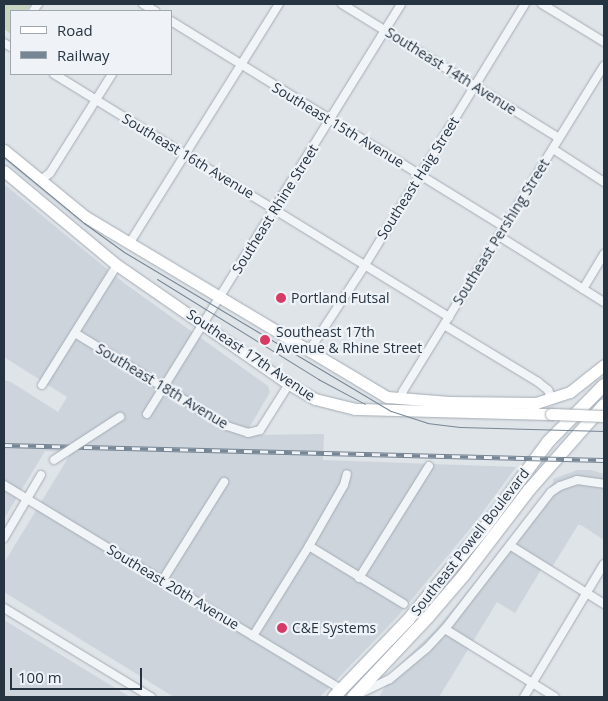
<!DOCTYPE html>
<html>
<head>
<meta charset="utf-8">
<style>
  body { margin:0 }
  #map { position:relative; width:608px; height:701px; overflow:hidden; background:#dfe4e9; font-family:"Open Sans",sans-serif }
  div>[style] { position:absolute }
  .built>* { inset:0; background:#cdd4dc }
  .green>* { inset:0; background:#c7d4bf }
  .roads { filter:drop-shadow(0 0 1px #a4acb4) drop-shadow(0 0 1px #a4acb4) }
  .street>* { height:8px; margin:-4px; padding:0 4px; transform-origin:4px; border-radius:4px; background:#f2f5f7 }
  .secondary>* { height:11px; margin:-5.5px; padding:0 5.5px; transform-origin:5.5px; border-radius:5.5px; background:#fff }
  .primary>* { height:12px; margin:-6px; padding:0 6px; transform-origin:6px; border-radius:6px; background:#fff }
  .tram>* { height:1px; margin:-0.5px; padding:0 0.5px; transform-origin:0.5px; border-radius:0.5px; background:#778694 }
  .rail>* { height:4.5px; margin-top:-2.25px; transform-origin:0; background:repeating-linear-gradient(90deg,#eff3f7 0 8px,#778694 0 16px); box-sizing:border-box; border-block:1px solid #778694 }
  .bridges { filter:drop-shadow(0 0 1px #a4acb4) drop-shadow(0 0 1px #a4acb4) }
  .street-bridge>* { height:8px; margin:-4px; padding:0 4px; transform-origin:4px; border-radius:4px; background:#f2f5f7 }
  .secondary-bridge>* { height:11px; margin:-5.5px; padding:0 5.5px; transform-origin:5.5px; border-radius:5.5px; background:#fff }
  .dots>* { width:14px; height:14px; translate:-50% -50%; box-sizing:border-box; border:2px solid #eff3f7; border-radius:50% }
  span { translate:-50% -50%; white-space:nowrap; text-align:center; line-height:1.15; -webkit-text-stroke:4.5px #eff3f7; paint-order:stroke }
  .street-label { font-size:14px; color:#263442 }
  .poi-label { font-size:14px; color:#263442 }
  .left { translate:0 -50%; text-align:left }
  .frame { position:absolute; inset:0; border:5px solid #263442; pointer-events:none }
  .legend { position:absolute; left:10px; top:10px; width:162px; height:65px; box-sizing:border-box; background:#eff3f7; border:1px solid #9fa7af; margin:0; padding:6px 9px; list-style:none; font-size:15px; color:#263442 }
  .legend li { display:flex; align-items:center; gap:10px; height:25px }
  .legend b { width:25px; border:1px solid #9fa7af }
  .scale { position:absolute; left:10px; top:668px; width:132px; height:22px; box-sizing:border-box; border:2px solid #263442; border-top:0; padding-left:6px; font-size:15px; line-height:18px; white-space:nowrap; color:#263442; -webkit-text-stroke:4px #eff3f7; paint-order:stroke }
</style>
</head>
<body>
<div id="map">
  <div class="built">
    <div style="clip-path:polygon(4px 184px,124px 283px,268px 386px,270px 392px,245px 435px,324px 434px,323px 460px,516px 467px,477px 520px,399px 615px,320px 697px,174px 697px,4px 592px,4px 563px,71px 453px,45px 451px,4px 519px,4px 380px,11px 382px,58px 412px,67px 397px,4px 357px)"></div>
    <div style="clip-path:polygon(577px 470px,591px 470px,604px 474px,604px 540px,581px 525px,578px 525px,549px 572px,542px 568px,515px 613px,497px 602px,439px 697px,379px 697px,396px 668px,434px 631px,461px 600px,553px 483px,553px 479px)"></div>
    <div style="clip-path:polygon(4px 620px,130px 697px,4px 697px)"></div>
  </div>
  <div class="green">
    <div style="clip-path:polygon(4px 4px,31px 4px,26px 11px,11px 11px,11px 34px,4px 29px)"></div>
  </div>
  <div class="roads">
    <div class="street">
      <div style="left:143px;top:4px;width:14px;rotate:30deg"></div>
      <div style="left:342px;top:4px;width:255px;rotate:31.7deg"></div>
      <div style="left:542px;top:4px;width:73px;rotate:31.5deg"></div>
      <div style="left:33px;top:11px;width:9px;rotate:-54deg"></div>
      <div style="left:171px;top:21px;width:392px;rotate:31.7deg"></div>
      <div style="left:4px;top:43px;width:8px;rotate:30deg"></div>
      <div style="left:54px;top:74px;width:464px;rotate:31.6deg"></div>
      <div style="left:553px;top:149px;width:61px;rotate:32.9deg"></div>
      <div style="left:41px;top:180px;width:11px;rotate:-38deg"></div>
      <div style="left:50px;top:173px;width:117px;rotate:-57.9deg"></div>
      <div style="left:499px;top:236px;width:124px;rotate:32.2deg"></div>
      <div style="left:129px;top:244px;width:283px;rotate:-58deg"></div>
      <div style="left:583px;top:289px;width:41px;rotate:-59deg"></div>
      <div style="left:444px;top:325px;width:110px;rotate:31.2deg"></div>
      <div style="left:538px;top:382px;width:13px;rotate:39deg"></div>
      <div style="left:548px;top:390px;width:10px;rotate:66deg"></div>
      <div style="left:75px;top:333px;width:178px;rotate:31.5deg"></div>
      <div style="left:227px;top:426px;width:22px;rotate:18deg"></div>
      <div style="left:248px;top:433px;width:12px;rotate:-14deg"></div>
      <div style="left:260px;top:430px;width:54px;rotate:-57.8deg"></div>
      <div style="left:309px;top:351px;width:103px;rotate:-56.9deg"></div>
      <div style="left:365px;top:265px;width:306px;rotate:-58.5deg"></div>
      <div style="left:42px;top:385px;width:142px;rotate:-58deg"></div>
      <div style="left:400px;top:399px;width:9px;rotate:-69deg"></div>
      <div style="left:403px;top:391px;width:382px;rotate:-58.3deg"></div>
      <div style="left:147px;top:414px;width:482px;rotate:-58.2deg"></div>
      <div style="left:4px;top:485px;width:395px;rotate:31.2deg"></div>
      <div style="left:4px;top:538px;width:73px;rotate:-59.6deg"></div>
      <div style="left:309px;top:546px;width:111px;rotate:31.4deg"></div>
      <div style="left:511px;top:546px;width:110px;rotate:31.9deg"></div>
      <div style="left:359px;top:578px;width:132px;rotate:-58deg"></div>
      <div style="left:162px;top:581px;width:117px;rotate:-57.9deg"></div>
      <div style="left:4px;top:608px;width:172px;rotate:31.2deg"></div>
      <div style="left:445px;top:629px;width:129px;rotate:31.7deg"></div>
      <div style="left:253px;top:636px;width:106px;rotate:-58.1deg"></div>
      <div style="left:309px;top:546px;width:70px;rotate:-60.2deg"></div>
      <div style="left:344px;top:485px;width:11px;rotate:-75deg"></div>
      <div style="left:359px;top:694px;width:34px;rotate:-26deg"></div>
      <div style="left:390px;top:679px;width:48px;rotate:-40deg"></div>
      <div style="left:427px;top:648px;width:26px;rotate:-47deg"></div>
      <div style="left:445px;top:629px;width:173px;rotate:-52.3deg"></div>
      <div style="left:551px;top:492px;width:11px;rotate:-34deg"></div>
      <div style="left:560px;top:486px;width:18px;rotate:-19deg"></div>
      <div style="left:577px;top:480px;width:27px;rotate:8deg"></div>
      <div style="left:524px;top:697px;width:155px;rotate:-59deg"></div>
    </div>
    <div class="secondary">
      <div style="left:4px;top:150px;width:106px;rotate:39.3deg"></div>
      <div style="left:86px;top:217px;width:351px;rotate:30.9deg"></div>
      <div style="left:387px;top:397px;width:62px;rotate:4.6deg"></div>
      <div style="left:449px;top:402px;width:87px;rotate:0.7deg"></div>
      <div style="left:536px;top:403px;width:36px;rotate:-18deg"></div>
      <div style="left:570px;top:392px;width:43px;rotate:-38.5deg"></div>
      <div style="left:4px;top:171px;width:147px;rotate:39.8deg"></div>
      <div style="left:117px;top:265px;width:209px;rotate:34.7deg"></div>
      <div style="left:289px;top:384px;width:30px;rotate:30deg"></div>
      <div style="left:315px;top:399px;width:41px;rotate:14deg"></div>
      <div style="left:355px;top:409px;width:196px;rotate:1.5deg"></div>
    </div>
    <div class="primary">
      <div style="left:334px;top:697px;width:107px;rotate:-46.1deg"></div>
      <div style="left:408px;top:620px;width:117px;rotate:-50.2deg"></div>
      <div style="left:483px;top:530px;width:109px;rotate:-53.5deg"></div>
      <div style="left:548px;top:442px;width:80px;rotate:-45.5deg"></div>
      <div style="left:353px;top:697px;width:110px;rotate:-46.8deg"></div>
      <div style="left:428px;top:617px;width:55px;rotate:-49.4deg"></div>
      <div style="left:464px;top:575px;width:107px;rotate:-52.6deg"></div>
      <div style="left:529px;top:490px;width:113px;rotate:-48.6deg"></div>
    </div>
  </div>
  <div class="tram">
    <div style="left:4px;top:157px;width:104px;rotate:39.5deg"></div>
    <div style="left:84px;top:223px;width:49px;rotate:35.9deg"></div>
    <div style="left:124px;top:252px;width:311px;rotate:30.8deg"></div>
    <div style="left:391px;top:411px;width:38px;rotate:18deg"></div>
    <div style="left:427px;top:423px;width:33px;rotate:7deg"></div>
    <div style="left:460px;top:427px;width:144px;rotate:1.6deg"></div>
    <div style="left:157px;top:279px;width:190px;rotate:31.8deg"></div>
    <div style="left:318px;top:379px;width:53px;rotate:28deg"></div>
  </div>
  <div class="rail">
    <div style="left:4px;top:445px;width:600px;rotate:1.43deg"></div>
  </div>
  <div class="bridges">
    <div class="street-bridge">
      <div style="left:54px;top:460px;width:79px;rotate:-33.1deg"></div>
    </div>
    <div class="secondary-bridge">
      <div style="left:551px;top:414px;width:53px;rotate:2.2deg"></div>
    </div>
  </div>
  <div class="dots">
    <div style="left:281px;top:298px;background:#d83a66"></div>
    <div style="left:265px;top:340px;background:#d83a66"></div>
    <div style="left:282px;top:628px;background:#d83a66"></div>
  </div>
  <div class="street-label">
    <span style="left:451px;top:71px;rotate:32deg">Southeast 14th Avenue</span>
    <span style="left:338px;top:125px;rotate:31deg">Southeast 15th Avenue</span>
    <span style="left:188px;top:156px;rotate:31deg">Southeast 16th Avenue</span>
    <span style="left:418px;top:178px;rotate:-58deg">Southeast Haig Street</span>
    <span style="left:275px;top:209px;rotate:-58deg">Southeast Rhine Street</span>
    <span style="left:501px;top:232px;rotate:-58deg">Southeast Pershing Street</span>
    <span style="left:251px;top:355px;rotate:34deg">Southeast 17th Avenue</span>
    <span style="left:162px;top:386px;rotate:31deg">Southeast 18th Avenue</span>
    <span style="left:470px;top:542px;rotate:-52deg">Southeast Powell Boulevard</span>
    <span style="left:173px;top:587px;rotate:31deg">Southeast 20th Avenue</span>
  </div>
  <div class="poi-label">
    <span class="left" style="left:291px;top:298px">Portland Futsal</span>
    <span class="left" style="left:276px;top:340px">Southeast 17th<br>Avenue &amp; Rhine Street</span>
    <span class="left" style="left:292px;top:628px">C&amp;E Systems</span>
  </div>
  <div class="frame"></div>
  <ul class="legend">
  <li><b style="height:6px;background:#fff"></b>Road</li>
  <li><b style="height:6px;background:#778694"></b>Railway</li>
  </ul>
  <div class="scale">100 m</div>
</div>
</body>
</html>
